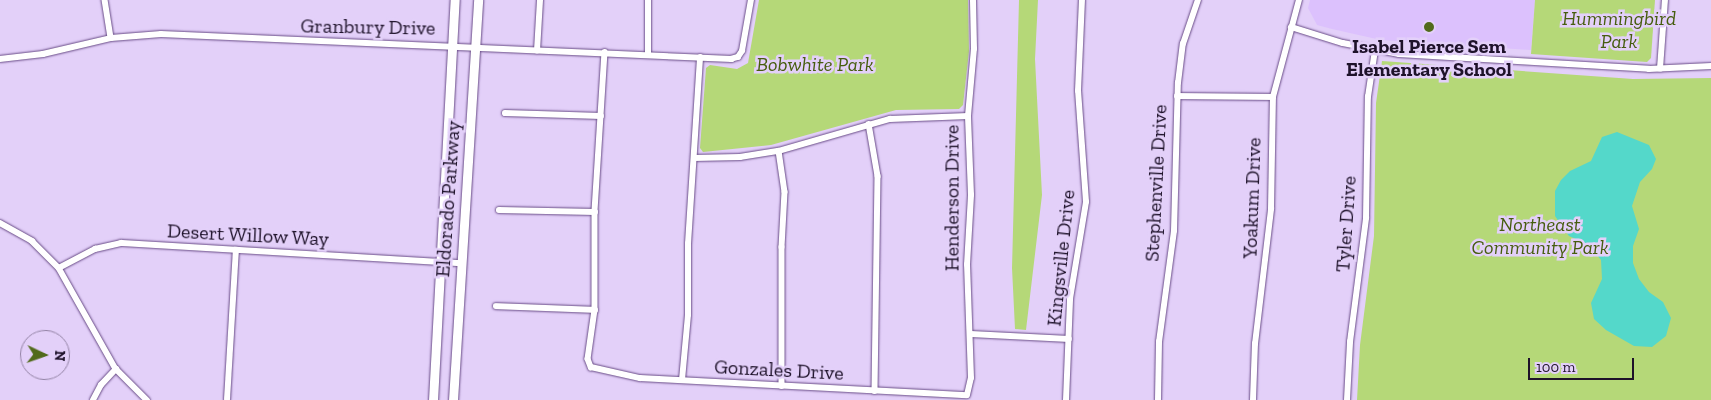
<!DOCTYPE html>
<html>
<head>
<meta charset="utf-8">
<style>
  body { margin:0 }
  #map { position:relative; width:1711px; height:400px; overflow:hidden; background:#e3d0f9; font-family:"Zilla Slab",serif }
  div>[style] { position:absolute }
  .built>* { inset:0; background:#dcc1fd }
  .green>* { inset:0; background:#b5d878 }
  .water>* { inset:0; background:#54d8ca }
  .roads { filter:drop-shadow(0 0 1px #694c87) drop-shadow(0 0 1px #694c87) }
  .minor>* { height:5.5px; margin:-2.75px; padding:0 2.75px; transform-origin:2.75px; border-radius:2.75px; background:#fff }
  .primary>* { height:9px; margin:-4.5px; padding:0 4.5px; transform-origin:4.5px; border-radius:4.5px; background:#fff }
  .dots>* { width:14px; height:14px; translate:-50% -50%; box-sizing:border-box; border:2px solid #e3d0f9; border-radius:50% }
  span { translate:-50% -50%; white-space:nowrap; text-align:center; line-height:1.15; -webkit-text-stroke:5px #e3d0f9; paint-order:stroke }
  .park-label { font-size:20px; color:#465d0e; font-style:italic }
  .street-label { font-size:20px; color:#1e122a }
  .poi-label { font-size:20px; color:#1e122a; font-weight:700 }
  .north { position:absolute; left:20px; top:330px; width:50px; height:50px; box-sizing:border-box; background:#e3d0f9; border:1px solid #9484a6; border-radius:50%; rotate:93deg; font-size:14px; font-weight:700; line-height:20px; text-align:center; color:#1e122a }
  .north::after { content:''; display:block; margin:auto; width:18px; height:22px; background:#516a1b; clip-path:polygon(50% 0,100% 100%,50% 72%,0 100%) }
  .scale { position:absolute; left:1528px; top:358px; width:106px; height:22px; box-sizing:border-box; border:2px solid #1e122a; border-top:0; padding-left:6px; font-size:15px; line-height:18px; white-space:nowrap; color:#1e122a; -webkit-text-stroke:4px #e3d0f9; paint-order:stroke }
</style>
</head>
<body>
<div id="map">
  <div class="built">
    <div style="clip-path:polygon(1310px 0,1535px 0,1531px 50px,1381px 40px,1332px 29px,1317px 25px,1308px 8px)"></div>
  </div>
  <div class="green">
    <div style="clip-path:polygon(759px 0,968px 0,969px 51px,963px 105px,959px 109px,896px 110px,771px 145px,703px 152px,700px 148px,706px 68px,710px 65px,737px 69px,748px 63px)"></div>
    <div style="clip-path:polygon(1019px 0,1038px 0,1035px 59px,1042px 195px,1026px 330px,1015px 329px,1012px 268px)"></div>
    <div style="clip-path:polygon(1535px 0,1655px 0,1651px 58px,1647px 62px,1531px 54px)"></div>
    <div style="clip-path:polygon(1382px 61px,1633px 79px,1711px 78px,1711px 400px,1357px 400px,1360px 345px,1374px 236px,1376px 103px)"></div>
  </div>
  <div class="water">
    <div style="clip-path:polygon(1617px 132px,1649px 145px,1656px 159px,1652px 169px,1640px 182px,1632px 206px,1639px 229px,1633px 246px,1633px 263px,1639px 279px,1649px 292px,1663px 302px,1671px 318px,1666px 336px,1652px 347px,1634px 346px,1606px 330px,1594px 319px,1591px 303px,1602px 279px,1601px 260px,1589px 245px,1569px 236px,1555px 216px,1555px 191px,1561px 180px,1570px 171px,1591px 161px,1602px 137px)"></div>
  </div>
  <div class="roads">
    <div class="minor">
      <div style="left:105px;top:0;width:38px;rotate:81deg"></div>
      <div style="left:1291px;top:27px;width:54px;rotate:17.1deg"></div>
      <div style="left:1343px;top:43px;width:57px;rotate:11.1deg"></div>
      <div style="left:1399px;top:54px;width:250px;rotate:3.4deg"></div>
      <div style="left:1649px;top:69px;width:62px;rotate:-2.8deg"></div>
      <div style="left:537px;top:51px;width:51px;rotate:-86.6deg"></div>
      <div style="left:605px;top:52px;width:160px;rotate:93.6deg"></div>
      <div style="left:595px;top:212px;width:98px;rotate:90deg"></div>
      <div style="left:595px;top:310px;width:49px;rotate:98.1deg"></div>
      <div style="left:588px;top:359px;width:9px;rotate:69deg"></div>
      <div style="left:591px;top:367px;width:50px;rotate:12.7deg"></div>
      <div style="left:640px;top:378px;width:327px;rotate:3deg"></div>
      <div style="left:967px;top:395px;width:17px;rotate:-77deg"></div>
      <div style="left:971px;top:378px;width:113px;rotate:-92deg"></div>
      <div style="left:967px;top:265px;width:70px;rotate:-86.7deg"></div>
      <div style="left:971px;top:195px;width:79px;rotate:-92.2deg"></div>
      <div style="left:968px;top:116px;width:67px;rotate:-84.9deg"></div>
      <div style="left:974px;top:49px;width:49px;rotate:-91.2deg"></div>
      <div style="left:648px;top:55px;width:55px;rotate:-90deg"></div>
      <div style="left:0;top:59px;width:43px;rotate:-6.6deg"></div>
      <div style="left:43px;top:54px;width:70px;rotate:-13.2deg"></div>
      <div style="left:111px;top:38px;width:50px;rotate:-4.6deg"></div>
      <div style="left:161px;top:34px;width:571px;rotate:2.51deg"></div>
      <div style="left:731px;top:59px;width:7px;rotate:-16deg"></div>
      <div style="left:738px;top:57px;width:7px;rotate:-56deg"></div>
      <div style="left:742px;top:51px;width:52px;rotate:-80deg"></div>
      <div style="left:1660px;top:69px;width:69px;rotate:-85.9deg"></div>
      <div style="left:1177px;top:96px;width:96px;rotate:0.6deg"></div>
      <div style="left:505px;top:113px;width:96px;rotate:1.8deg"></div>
      <div style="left:869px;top:124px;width:53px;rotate:80.2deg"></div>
      <div style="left:878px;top:176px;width:215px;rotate:90.8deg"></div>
      <div style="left:779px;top:151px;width:41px;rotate:81.7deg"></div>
      <div style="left:785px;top:192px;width:55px;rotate:93.1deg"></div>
      <div style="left:782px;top:247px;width:139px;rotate:90deg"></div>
      <div style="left:694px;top:158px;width:46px;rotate:-1.2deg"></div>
      <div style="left:740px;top:157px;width:39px;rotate:-9deg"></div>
      <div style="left:779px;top:151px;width:116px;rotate:-16.1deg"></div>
      <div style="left:890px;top:119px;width:78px;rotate:-2.2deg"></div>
      <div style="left:499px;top:210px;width:96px;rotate:1.2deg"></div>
      <div style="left:0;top:223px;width:37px;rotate:29deg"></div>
      <div style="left:32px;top:241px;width:38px;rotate:45deg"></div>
      <div style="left:59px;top:268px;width:116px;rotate:60.6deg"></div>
      <div style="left:116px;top:369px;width:44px;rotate:45deg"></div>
      <div style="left:59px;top:268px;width:41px;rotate:-27.8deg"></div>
      <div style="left:95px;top:249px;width:27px;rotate:-13deg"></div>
      <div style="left:121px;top:243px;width:342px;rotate:3.4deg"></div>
      <div style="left:496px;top:306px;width:99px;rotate:2.3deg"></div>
      <div style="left:971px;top:334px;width:98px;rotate:2.9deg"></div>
      <div style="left:682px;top:380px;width:65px;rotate:-84.7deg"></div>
      <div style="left:688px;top:315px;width:71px;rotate:-90deg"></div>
      <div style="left:688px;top:244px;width:187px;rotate:-86.3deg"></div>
      <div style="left:93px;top:400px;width:17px;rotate:-62deg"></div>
      <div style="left:101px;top:385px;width:22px;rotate:-47deg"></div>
      <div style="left:227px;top:400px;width:150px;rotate:-86.6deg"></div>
      <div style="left:1066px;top:400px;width:101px;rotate:-87.7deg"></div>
      <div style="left:1070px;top:299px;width:98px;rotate:-80.6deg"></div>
      <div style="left:1086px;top:202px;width:111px;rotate:-94.1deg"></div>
      <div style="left:1078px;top:91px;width:91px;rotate:-87.5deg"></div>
      <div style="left:1158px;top:400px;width:58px;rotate:-89deg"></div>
      <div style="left:1159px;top:342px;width:112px;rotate:-82.3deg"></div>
      <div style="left:1174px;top:231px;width:148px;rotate:-88.5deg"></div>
      <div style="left:1178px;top:83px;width:39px;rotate:-83deg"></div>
      <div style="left:1183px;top:44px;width:46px;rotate:-71.2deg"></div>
      <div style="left:1253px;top:400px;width:56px;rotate:-88deg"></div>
      <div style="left:1255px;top:344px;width:136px;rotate:-83.2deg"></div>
      <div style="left:1271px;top:209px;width:112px;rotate:-89deg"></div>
      <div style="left:1273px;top:97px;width:100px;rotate:-75deg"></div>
      <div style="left:1347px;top:400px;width:58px;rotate:-87deg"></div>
      <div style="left:1350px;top:342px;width:125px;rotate:-82.6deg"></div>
      <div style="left:1366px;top:218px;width:121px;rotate:-89.1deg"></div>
      <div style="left:1368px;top:97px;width:48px;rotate:-81.5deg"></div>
    </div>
    <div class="primary">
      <div style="left:433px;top:400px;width:401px;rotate:-86.9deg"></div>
      <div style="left:453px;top:400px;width:401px;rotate:-86.4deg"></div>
    </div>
  </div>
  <div class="dots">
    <div style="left:1429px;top:27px;background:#516a1b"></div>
  </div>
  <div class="park-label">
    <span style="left:1619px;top:30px">Hummingbird<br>Park</span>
    <span style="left:815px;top:64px">Bobwhite Park</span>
    <span style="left:1540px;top:236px">Northeast<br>Community Park</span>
  </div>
  <div class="street-label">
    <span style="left:368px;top:27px;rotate:1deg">Granbury Drive</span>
    <span style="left:1156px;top:183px;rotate:-87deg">Stephenville Drive</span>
    <span style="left:952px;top:198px;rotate:-90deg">Henderson Drive</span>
    <span style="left:1252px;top:198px;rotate:-88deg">Yoakum Drive</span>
    <span style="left:448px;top:199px;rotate:-86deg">Eldorado Parkway</span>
    <span style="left:1346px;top:224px;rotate:-86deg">Tyler Drive</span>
    <span style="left:248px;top:235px;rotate:3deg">Desert Willow Way</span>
    <span style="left:1061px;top:258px;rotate:-84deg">Kingsville Drive</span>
    <span style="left:779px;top:370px;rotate:3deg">Gonzales Drive</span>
  </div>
  <div class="poi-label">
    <span style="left:1429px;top:58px">Isabel Pierce Sem<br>Elementary School</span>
  </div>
  <div class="north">N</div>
  <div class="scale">100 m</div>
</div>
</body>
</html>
